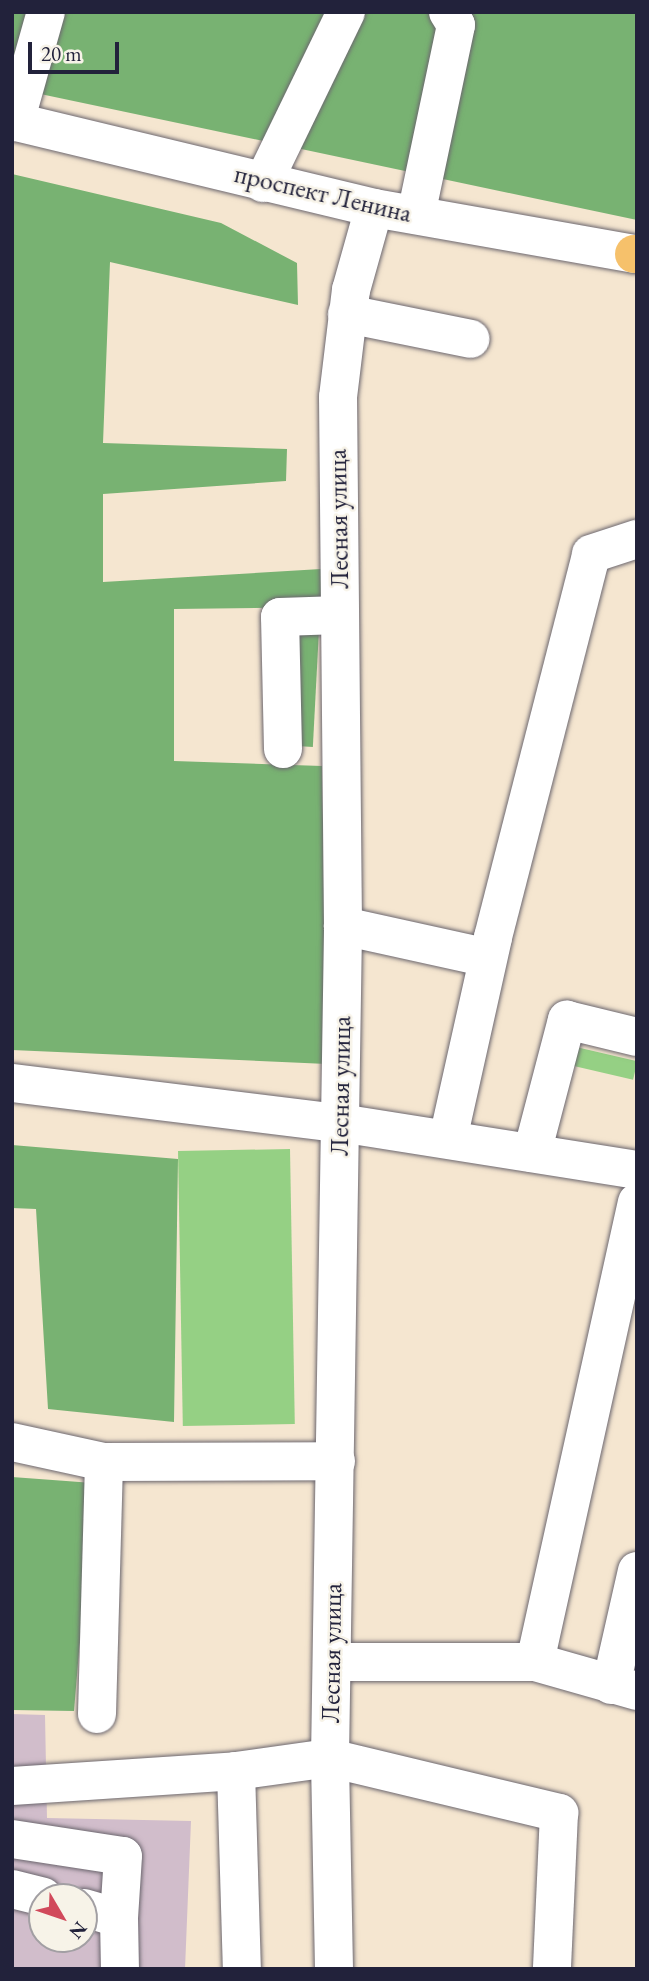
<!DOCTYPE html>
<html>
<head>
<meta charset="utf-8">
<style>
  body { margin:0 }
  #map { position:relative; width:649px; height:1981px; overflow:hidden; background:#f5e6d0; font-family:"EB Garamond",serif }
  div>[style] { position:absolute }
  .industrial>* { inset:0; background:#d1bdcb }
  .green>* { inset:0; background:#95d084; transform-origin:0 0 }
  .forest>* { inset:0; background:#78b272; transform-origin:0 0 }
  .roads { filter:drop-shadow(0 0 2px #6c676f) drop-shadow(0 0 2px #6c676f) }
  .minor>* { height:38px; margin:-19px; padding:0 19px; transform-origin:19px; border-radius:19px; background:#fff }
  .major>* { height:38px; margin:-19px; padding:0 19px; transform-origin:19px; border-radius:19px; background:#f6c16b }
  span { translate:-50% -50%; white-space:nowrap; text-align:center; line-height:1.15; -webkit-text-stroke:5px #f7f3e8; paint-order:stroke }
  .street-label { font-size:26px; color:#22223b }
  .frame { position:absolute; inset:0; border:14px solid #22223b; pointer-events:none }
  .north { position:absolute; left:28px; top:1883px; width:70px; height:70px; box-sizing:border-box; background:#f7f3e8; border:2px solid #a29fa3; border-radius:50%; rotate:129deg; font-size:19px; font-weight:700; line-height:28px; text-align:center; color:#22223b }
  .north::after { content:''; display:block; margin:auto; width:24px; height:32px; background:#d1495b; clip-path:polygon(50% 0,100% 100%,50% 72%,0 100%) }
  .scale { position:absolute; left:28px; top:42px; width:91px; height:32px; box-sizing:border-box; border:4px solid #22223b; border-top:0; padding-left:9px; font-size:21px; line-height:24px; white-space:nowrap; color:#22223b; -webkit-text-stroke:5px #f7f3e8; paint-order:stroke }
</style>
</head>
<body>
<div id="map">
  <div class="industrial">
    <div style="clip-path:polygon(evenodd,12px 1714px,45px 1715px,47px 1818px,191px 1821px,185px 1969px,12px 1969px,12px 1714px,42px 1897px,84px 1897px,84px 1939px,42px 1939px,42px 1897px)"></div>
  </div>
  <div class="green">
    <div style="left:576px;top:1047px;width:63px;height:19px;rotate:13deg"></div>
    <div style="left:290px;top:1149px;width:275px;height:112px;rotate:89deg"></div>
  </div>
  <div class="forest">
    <div style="clip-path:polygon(12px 12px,637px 12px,637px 220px,12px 88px)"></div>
    <div style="clip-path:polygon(12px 174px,221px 223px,297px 263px,298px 305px,110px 262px,103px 443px,287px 449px,286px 481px,103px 494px,103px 582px,321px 569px,322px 607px,174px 609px,174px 761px,322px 766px,327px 1064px,12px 1050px)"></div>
    <div style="left:299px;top:629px;width:20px;height:117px;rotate:3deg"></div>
    <div style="clip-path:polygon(12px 1145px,178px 1159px,174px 1422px,48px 1409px,36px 1209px,12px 1208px)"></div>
    <div style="clip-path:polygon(12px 1477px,93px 1483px,74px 1711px,12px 1710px)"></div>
  </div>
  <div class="roads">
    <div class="minor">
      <div style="left:12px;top:121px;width:372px;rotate:13.5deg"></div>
      <div style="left:374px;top:208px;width:264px;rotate:10deg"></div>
      <div style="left:15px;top:122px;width:114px;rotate:-74.3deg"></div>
      <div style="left:263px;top:183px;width:190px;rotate:-64.1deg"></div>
      <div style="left:416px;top:215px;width:194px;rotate:-78.1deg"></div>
      <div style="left:456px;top:25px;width:15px;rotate:-122deg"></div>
      <div style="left:347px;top:314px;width:126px;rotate:11.4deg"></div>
      <div style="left:283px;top:749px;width:132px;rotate:-91.3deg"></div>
      <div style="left:280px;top:617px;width:60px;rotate:-1.9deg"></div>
      <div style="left:343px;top:926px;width:148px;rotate:12.4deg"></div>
      <div style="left:12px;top:1083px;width:330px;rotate:7deg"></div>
      <div style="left:340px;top:1123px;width:301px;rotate:9deg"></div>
      <div style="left:448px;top:1139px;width:207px;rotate:-77.4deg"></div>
      <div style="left:493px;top:937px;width:395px;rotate:-75.6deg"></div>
      <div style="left:591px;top:554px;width:48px;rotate:-18.1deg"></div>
      <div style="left:532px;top:1153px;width:138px;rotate:-75.3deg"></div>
      <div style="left:567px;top:1020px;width:72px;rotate:13.7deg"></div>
      <div style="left:12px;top:1442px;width:94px;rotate:12.3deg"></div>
      <div style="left:104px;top:1462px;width:232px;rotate:-0.2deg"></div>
      <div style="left:332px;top:1662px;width:203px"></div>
      <div style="left:535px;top:1662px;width:106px;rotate:15.9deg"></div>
      <div style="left:535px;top:1662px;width:471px;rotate:-77.5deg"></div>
      <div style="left:611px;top:1685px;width:117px;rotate:-77.2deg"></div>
      <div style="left:97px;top:1714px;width:252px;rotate:-88.4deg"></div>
      <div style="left:236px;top:1771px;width:198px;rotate:88.3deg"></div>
      <div style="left:12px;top:1786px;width:225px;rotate:-3.8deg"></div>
      <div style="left:236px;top:1771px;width:95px;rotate:-7.9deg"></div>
      <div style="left:330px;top:1758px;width:236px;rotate:13.5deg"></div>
      <div style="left:559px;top:1813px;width:156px;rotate:92.6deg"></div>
      <div style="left:12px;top:1839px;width:112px;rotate:8.7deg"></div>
      <div style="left:123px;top:1856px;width:62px;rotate:93.7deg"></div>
      <div style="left:12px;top:1889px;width:32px;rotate:14deg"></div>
      <div style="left:84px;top:1908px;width:36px;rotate:16deg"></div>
      <div style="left:119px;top:1918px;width:51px;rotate:88.9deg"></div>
      <div style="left:334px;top:1969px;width:211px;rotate:-91.1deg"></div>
      <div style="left:330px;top:1758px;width:832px;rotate:-89.1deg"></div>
      <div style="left:343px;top:926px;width:529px;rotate:-90.54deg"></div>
      <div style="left:338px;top:397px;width:108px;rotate:-83.1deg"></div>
      <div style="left:351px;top:290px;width:85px;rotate:-74.3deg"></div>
    </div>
    <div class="major">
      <div style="left:634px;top:254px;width:3px"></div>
    </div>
  </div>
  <div class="street-label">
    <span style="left:323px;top:194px;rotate:13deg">проспект Ленина</span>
    <span style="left:339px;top:519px;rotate:-91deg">Лесная улица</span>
    <span style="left:341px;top:1086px;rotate:-89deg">Лесная улица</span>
    <span style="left:332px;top:1653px;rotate:-89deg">Лесная улица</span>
  </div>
  <div class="frame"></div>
  <div class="north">N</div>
  <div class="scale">20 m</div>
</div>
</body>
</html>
